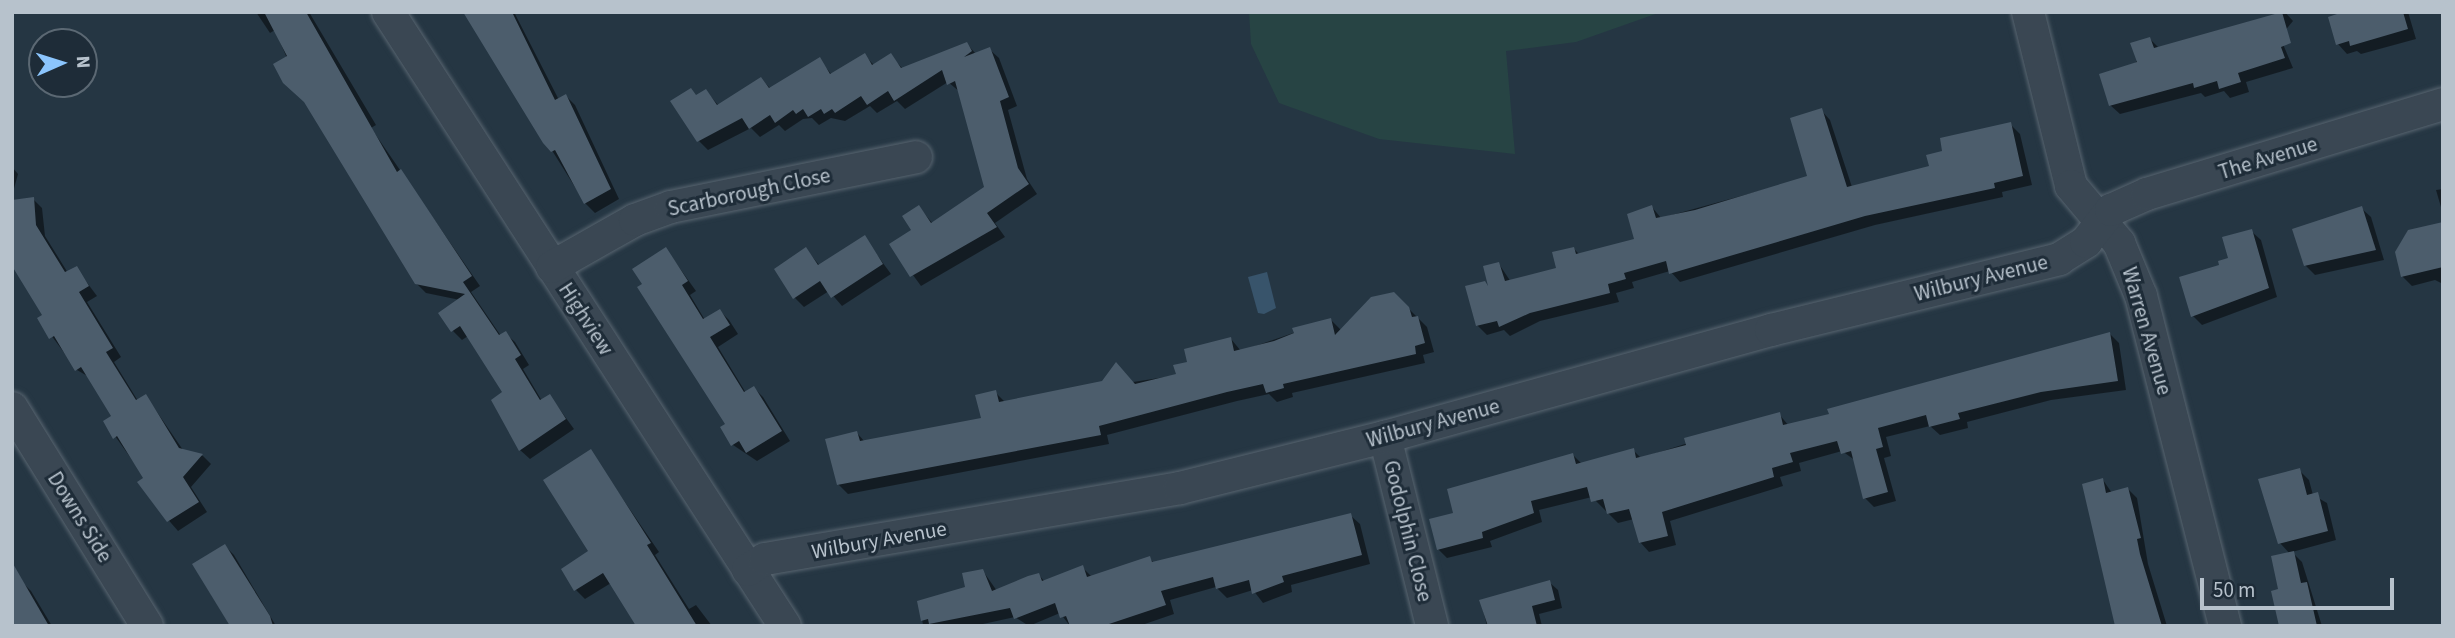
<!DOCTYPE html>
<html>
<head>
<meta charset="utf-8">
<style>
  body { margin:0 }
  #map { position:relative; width:2455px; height:638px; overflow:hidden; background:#253643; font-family:"Source Sans 3",sans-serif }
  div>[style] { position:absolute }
  .green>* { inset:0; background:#274444 }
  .water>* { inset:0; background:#38546b }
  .shadow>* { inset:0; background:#0007 }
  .building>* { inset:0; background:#4c5d6c }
  .roads { filter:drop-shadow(0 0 2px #586570) drop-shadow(0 0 2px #586570) }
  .minor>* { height:32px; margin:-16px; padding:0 16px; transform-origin:16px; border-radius:16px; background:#3a4753 }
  span { translate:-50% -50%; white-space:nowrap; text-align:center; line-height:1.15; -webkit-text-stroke:6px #1e2c38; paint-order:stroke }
  .street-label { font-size:21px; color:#b7c2cc }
  .frame { position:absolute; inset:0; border:14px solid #b7c2cc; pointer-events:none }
  .north { position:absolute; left:28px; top:28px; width:70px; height:70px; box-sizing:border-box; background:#1e2c38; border:2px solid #5b6873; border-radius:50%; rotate:87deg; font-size:19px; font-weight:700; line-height:28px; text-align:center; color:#b7c2cc }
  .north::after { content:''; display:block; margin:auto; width:24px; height:32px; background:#8bc5fd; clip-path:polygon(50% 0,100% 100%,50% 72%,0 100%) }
  .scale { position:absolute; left:2200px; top:578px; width:194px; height:32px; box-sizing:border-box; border:4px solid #b7c2cc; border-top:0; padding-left:9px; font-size:21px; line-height:24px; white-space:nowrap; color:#b7c2cc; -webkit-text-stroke:5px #1e2c38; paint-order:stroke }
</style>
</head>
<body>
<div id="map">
  <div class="green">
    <div style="clip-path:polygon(1249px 12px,1661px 12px,1576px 42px,1506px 51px,1515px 154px,1379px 139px,1279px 103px,1251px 44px)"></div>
  </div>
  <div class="water">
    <div style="clip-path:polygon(1267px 272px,1276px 308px,1264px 314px,1258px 313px,1248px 277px)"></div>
  </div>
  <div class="shadow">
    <div style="clip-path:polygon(256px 12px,309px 12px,376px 125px,371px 128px,480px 286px,471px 292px,501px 336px,505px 333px,515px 342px,529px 365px,523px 369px,542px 401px,550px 396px,574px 429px,530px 459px,520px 450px,504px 393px,468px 336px,462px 340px,453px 331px,460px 300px,426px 293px,416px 283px,306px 103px,275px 30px,270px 33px)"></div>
    <div style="clip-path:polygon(465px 12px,514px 12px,559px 100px,566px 96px,575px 105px,619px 199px,595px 213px,585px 203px)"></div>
    <div style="clip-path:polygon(2285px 12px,2293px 21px,2280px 37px,2293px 68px,2246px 82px,2249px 92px,2230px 98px,2224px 91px,2205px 97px,2201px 93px,2120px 114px,2110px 105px,2150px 39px,2159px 48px)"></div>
    <div style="clip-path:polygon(2343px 12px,2408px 12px,2416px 39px,2361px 54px,2357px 51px,2347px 54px,2338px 44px)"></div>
    <div style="clip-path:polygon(967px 44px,976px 54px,989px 49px,999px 58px,1017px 106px,1008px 110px,1027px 179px,1037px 194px,995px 223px,1005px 237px,921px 286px,891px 245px,914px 230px,919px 207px,933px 224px,986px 187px,960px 92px,948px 82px,905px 109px,897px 101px,877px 113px,870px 106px,845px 121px,831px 118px,819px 125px,812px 118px,803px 119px,785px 131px,779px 125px,760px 137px,751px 128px,708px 150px,699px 141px,697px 97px,706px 91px,719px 106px,761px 79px,771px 89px,819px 59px,832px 75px,864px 55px,874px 65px,890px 55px,903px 69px)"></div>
    <div style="clip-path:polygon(1821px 110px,1830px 120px,1852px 187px,1931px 167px,1944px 152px,2010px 124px,2020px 134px,2032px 185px,2002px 192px,2003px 197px,1875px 225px,1680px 282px,1670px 271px,1632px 282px,1634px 288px,1616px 293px,1619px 302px,1540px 321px,1510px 336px,1504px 330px,1487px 335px,1477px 325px,1499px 264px,1511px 282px,1558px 269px,1574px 249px,1580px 255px,1636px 240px,1652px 207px,1661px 218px,1810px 177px)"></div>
    <div style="clip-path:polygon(12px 167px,18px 174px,12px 196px)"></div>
    <div style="clip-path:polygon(2443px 189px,2443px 214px,2436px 190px)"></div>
    <div style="clip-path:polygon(33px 199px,42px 208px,45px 236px,68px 273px,76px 268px,97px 296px,87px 302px,121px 357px,114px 362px,138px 401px,146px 396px,183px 450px,203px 456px,211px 464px,191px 487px,207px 512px,178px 531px,151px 500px,145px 478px,105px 422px,114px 416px,89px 377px,77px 370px,39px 319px,44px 316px)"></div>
    <div style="clip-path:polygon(2361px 208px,2371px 217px,2384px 260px,2315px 275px,2305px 265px)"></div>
    <div style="clip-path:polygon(2443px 224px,2443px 284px,2435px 280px,2412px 286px,2402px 276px)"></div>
    <div style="clip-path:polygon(2251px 231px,2261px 240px,2277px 297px,2202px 325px,2193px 316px,2222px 266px)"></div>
    <div style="clip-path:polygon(864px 237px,891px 274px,842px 306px,829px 291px,804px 307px,795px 298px,806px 249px,820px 266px)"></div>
    <div style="clip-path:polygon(666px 249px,696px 291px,690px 295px,705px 320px,720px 311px,729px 320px,738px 334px,718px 347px,746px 393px,754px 388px,763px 397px,790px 441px,757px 461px,733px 445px,722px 428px,727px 425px,644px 284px)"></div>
    <div style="clip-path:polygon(1394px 294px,1427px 327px,1434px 352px,1423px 355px,1425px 363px,1292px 393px,1293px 397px,1277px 402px,1269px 394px,1237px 401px,1107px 435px,1109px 444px,848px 494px,838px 484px,857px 433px,865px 442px,983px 420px,995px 392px,1005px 402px,1178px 375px,1189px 364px,1231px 339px,1241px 351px,1331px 320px,1342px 331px)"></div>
    <div style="clip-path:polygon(2110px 334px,2119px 343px,2126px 390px,2051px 400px,1967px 422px,1968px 428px,1940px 435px,1930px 426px,1886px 437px,1891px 456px,1884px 458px,1896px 501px,1874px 507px,1865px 498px,1856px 461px,1842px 451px,1799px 463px,1801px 471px,1780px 477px,1783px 486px,1670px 521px,1676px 545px,1649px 552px,1640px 542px,1634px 519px,1618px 523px,1592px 497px,1539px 510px,1542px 522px,1490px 541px,1492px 547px,1447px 558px,1438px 549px,1455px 514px,1573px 455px,1582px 464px,1633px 450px,1641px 458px,1779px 414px,1789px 426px)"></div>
    <div style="clip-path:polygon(590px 451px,659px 552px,655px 555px,689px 609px,696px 605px,712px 626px,638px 626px,611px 583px,585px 599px,576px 590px,590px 552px)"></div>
    <div style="clip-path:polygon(2299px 470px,2309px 480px,2313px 495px,2327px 503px,2336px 540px,2292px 552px,2302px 562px,2322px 626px,2281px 626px,2280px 590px,2290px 554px,2280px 543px)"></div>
    <div style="clip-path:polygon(2103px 480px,2112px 493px,2128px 489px,2137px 498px,2148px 564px,2167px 626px,2118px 626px)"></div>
    <div style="clip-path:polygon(1350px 515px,1360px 524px,1370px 564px,1291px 585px,1292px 592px,1263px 603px,1253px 590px,1227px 598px,1216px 587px,1170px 600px,1174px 614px,1139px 626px,1070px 626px,1060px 613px,1029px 626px,1015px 617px,974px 626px,923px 625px,919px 602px,967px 588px,983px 571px,997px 591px,1039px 575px,1045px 582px,1082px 567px,1092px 577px,1149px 558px,1154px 563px)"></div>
    <div style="clip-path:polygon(225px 546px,234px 555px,276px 626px,233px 626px)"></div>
    <div style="clip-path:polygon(22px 582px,31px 591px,52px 626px,12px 626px)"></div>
    <div style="clip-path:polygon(1549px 582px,1558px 590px,1562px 608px,1539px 614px,1542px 626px,1487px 626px,1481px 602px)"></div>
  </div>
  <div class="building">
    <div style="clip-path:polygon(264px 12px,306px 12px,397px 172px,401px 169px,472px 276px,463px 282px,499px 335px,506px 331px,521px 355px,515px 359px,540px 400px,550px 394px,566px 419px,519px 451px,491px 400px,502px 392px,460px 326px,451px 332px,438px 313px,465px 294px,415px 284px,304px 102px,283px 83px,273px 64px,287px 56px)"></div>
    <div style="clip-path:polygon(463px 12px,512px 12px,555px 100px,566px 94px,611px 189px,584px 204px,555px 150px,551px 152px,543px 143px)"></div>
    <div style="clip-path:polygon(2282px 12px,2291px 43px,2281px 47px,2285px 58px,2238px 73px,2241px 82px,2219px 89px,2217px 81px,2194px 88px,2193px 83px,2109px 106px,2099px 74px,2137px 62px,2130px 43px,2150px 37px,2154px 48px)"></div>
    <div style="clip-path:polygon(2343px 12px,2403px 12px,2408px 29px,2350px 46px,2349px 41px,2336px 45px,2328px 17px)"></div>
    <div style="clip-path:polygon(967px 42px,972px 51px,964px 57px,990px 47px,1009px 97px,1000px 101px,1018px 168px,1029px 184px,987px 213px,997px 227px,910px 277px,889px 244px,911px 230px,902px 216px,919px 205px,931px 223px,984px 187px,955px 81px,947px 85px,942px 70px,894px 101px,888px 91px,867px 105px,861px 96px,835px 113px,832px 109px,824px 114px,821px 109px,808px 117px,803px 109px,796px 114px,793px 110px,775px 123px,770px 115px,749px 129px,742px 118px,697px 142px,670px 101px,691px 88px,696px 95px,706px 89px,717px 105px,761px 77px,769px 88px,820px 57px,830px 74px,865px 53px,872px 65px,891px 53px,901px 68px)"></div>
    <div style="clip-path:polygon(1822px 108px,1847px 187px,1929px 166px,1926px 155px,1942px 151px,1940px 138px,2011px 122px,2023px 176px,1994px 183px,1995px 188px,1865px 216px,1669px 274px,1666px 261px,1624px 273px,1626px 279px,1608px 284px,1610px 293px,1530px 313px,1499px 327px,1497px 321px,1476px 326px,1465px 286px,1485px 281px,1488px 286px,1483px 266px,1499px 262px,1505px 281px,1556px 268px,1552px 252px,1574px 247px,1576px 254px,1634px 239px,1627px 214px,1652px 205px,1656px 218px,1695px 210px,1807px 176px,1790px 118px)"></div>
    <div style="clip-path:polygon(34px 197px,36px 225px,65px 272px,77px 266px,89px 286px,79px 292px,113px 348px,106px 352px,136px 400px,146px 394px,179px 448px,203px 454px,183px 477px,199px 502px,167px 522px,137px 482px,143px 478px,117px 436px,113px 439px,103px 421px,111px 416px,81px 367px,75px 371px,54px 336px,49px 339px,37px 318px,42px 315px,12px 266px,12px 200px)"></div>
    <div style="clip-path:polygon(2362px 206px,2376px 250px,2304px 266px,2292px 229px)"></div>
    <div style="clip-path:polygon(2443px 222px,2443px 267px,2401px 277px,2395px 252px,2408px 230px)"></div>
    <div style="clip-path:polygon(2252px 229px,2269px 288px,2191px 317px,2179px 277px,2219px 265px,2218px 261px,2228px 258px,2222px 237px)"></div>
    <div style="clip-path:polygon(865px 235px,883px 264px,831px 298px,820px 281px,793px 299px,774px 269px,806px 247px,818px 265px)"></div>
    <div style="clip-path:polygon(666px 247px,688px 281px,682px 285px,703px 319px,720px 309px,730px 325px,710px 337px,744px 392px,754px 386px,782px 431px,746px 453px,739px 441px,731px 446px,720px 427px,725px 424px,637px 287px,642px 284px,632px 269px)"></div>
    <div style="clip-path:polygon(1394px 292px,1409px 307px,1412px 317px,1418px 316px,1425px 343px,1415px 346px,1416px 354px,1283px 384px,1284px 388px,1266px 393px,1263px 384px,1227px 392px,1099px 426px,1101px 435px,837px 485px,825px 439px,857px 431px,860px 441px,981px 418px,975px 395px,996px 390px,999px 402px,1102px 381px,1116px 362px,1135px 384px,1176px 374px,1173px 365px,1187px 362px,1184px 349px,1231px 337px,1234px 351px,1274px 341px,1294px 333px,1292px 328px,1331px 318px,1335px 335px,1371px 297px)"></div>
    <div style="clip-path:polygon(2110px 332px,2118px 381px,2041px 392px,1958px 413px,1960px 419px,1929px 427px,1926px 415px,1878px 428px,1883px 447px,1876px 449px,1888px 492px,1863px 499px,1851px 451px,1841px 454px,1837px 441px,1790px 453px,1793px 462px,1772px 468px,1774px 477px,1662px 512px,1668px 536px,1639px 543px,1629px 509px,1607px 514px,1603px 499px,1591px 502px,1587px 487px,1531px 501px,1534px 513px,1482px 532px,1483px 538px,1437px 550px,1429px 519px,1453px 513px,1447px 489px,1573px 453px,1576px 464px,1634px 448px,1636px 458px,1686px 445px,1684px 438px,1780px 412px,1783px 425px,1829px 414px,1827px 409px)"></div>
    <div style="clip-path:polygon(591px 449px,651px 543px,647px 545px,697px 626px,636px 626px,603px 573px,574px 591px,561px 569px,588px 551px,543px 480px)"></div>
    <div style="clip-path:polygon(2300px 468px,2307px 495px,2318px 492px,2328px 531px,2278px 544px,2258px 479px)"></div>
    <div style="clip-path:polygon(2103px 478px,2106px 493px,2128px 487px,2141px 538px,2137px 539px,2140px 554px,2162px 626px,2115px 626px,2082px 484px)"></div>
    <div style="clip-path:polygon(1351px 513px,1362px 555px,1282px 576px,1284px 582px,1252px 594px,1249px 580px,1216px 589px,1213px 577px,1161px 591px,1166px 605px,1103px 626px,1070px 626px,1066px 616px,1060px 618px,1055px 603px,1014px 619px,1010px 608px,929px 624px,928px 619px,921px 621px,917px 601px,965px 587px,962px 573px,983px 569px,992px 591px,1028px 576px,1039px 573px,1042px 581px,1083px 565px,1087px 577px,1150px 556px,1152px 562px)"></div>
    <div style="clip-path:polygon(225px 544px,270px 616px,273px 626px,230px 626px,192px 564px)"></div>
    <div style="clip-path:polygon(2294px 551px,2301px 583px,2307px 582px,2317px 626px,2279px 626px,2271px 591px,2278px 589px,2271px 556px)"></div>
    <div style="clip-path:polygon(12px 562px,49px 626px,12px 626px)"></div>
    <div style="clip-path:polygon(1550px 580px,1555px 600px,1532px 606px,1537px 626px,1488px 626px,1479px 600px)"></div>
  </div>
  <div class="roads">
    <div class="minor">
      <div style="left:388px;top:12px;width:731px;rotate:57.11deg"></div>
      <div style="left:2028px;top:12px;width:179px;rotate:76.1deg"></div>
      <div style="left:2071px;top:186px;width:75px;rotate:49.9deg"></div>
      <div style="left:2119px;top:243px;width:57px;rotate:67.5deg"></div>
      <div style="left:2141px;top:296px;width:341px;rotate:75.7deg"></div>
      <div style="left:552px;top:267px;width:95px;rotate:-29.5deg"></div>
      <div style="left:635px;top:220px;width:38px;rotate:-20deg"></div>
      <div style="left:671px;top:207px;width:250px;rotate:-11.5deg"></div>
      <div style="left:12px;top:408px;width:256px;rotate:58.2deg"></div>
      <div style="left:1385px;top:437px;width:195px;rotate:76deg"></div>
      <div style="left:748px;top:570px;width:20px;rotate:-33deg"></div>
      <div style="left:765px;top:559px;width:421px;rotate:-9.7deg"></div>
      <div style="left:1180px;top:488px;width:211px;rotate:-14deg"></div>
      <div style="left:1385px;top:437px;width:401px;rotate:-15.5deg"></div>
      <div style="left:1771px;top:330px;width:297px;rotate:-13.8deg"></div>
      <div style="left:2059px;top:259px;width:32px;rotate:-32deg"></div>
      <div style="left:2086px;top:242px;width:41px;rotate:-52deg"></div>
      <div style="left:2111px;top:210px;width:39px;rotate:-24deg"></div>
      <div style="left:2147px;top:194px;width:309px;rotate:-16.9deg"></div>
    </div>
  </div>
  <div class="street-label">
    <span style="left:2268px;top:158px;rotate:-17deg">The Avenue</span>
    <span style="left:749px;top:192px;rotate:-12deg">Scarborough Close</span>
    <span style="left:1981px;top:278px;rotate:-14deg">Wilbury Avenue</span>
    <span style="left:586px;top:319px;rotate:57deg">Highview</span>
    <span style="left:2147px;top:331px;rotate:74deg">Warren Avenue</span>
    <span style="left:1433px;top:423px;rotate:-15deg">Wilbury Avenue</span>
    <span style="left:80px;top:517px;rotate:58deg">Downs Side</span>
    <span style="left:1408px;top:531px;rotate:76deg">Godolphin Close</span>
    <span style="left:879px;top:540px;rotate:-10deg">Wilbury Avenue</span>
  </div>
  <div class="frame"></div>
  <div class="north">N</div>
  <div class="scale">50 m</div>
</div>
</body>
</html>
